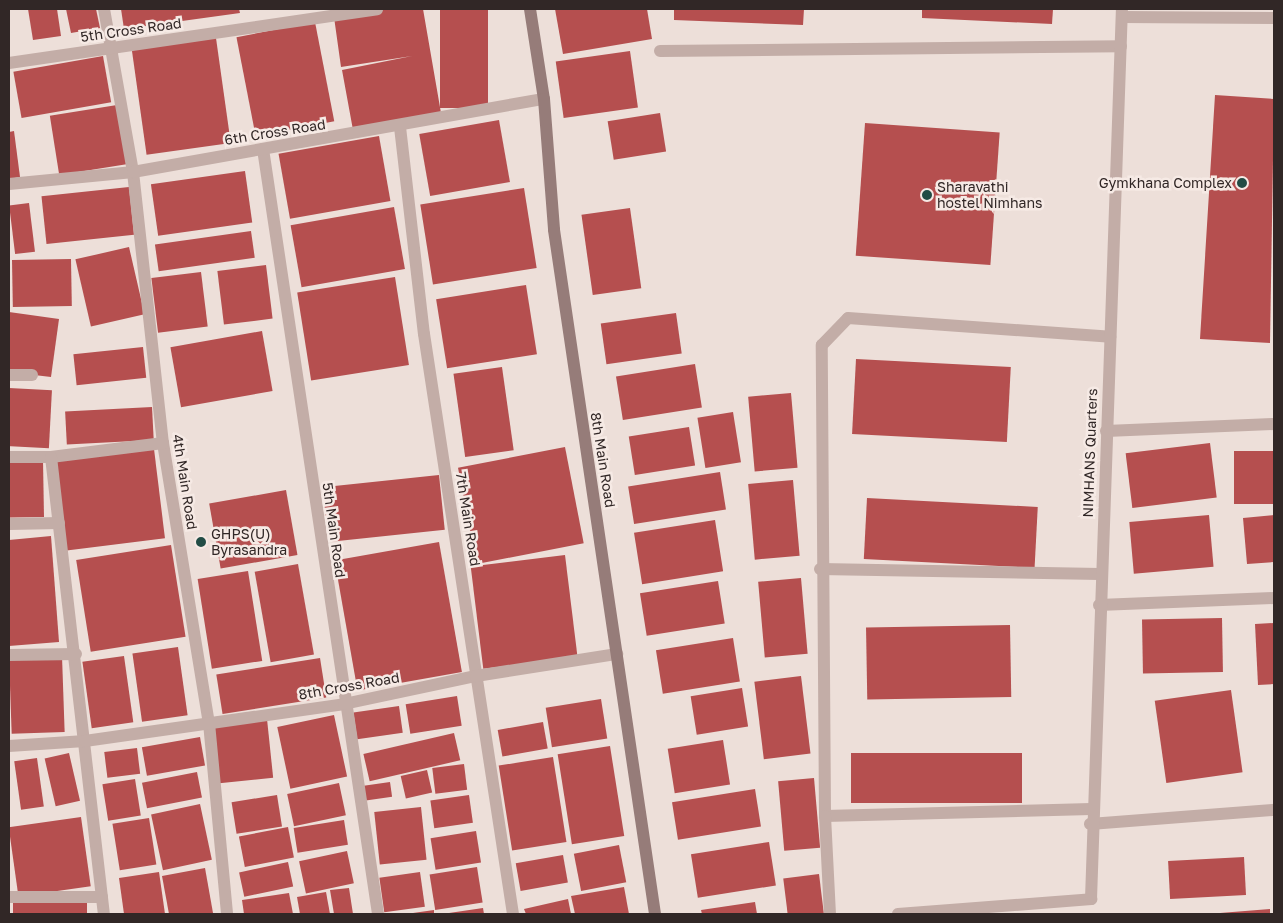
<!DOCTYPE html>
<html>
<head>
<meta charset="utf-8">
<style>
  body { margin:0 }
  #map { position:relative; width:1283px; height:923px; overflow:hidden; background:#eddfd9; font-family:"Golos Text",sans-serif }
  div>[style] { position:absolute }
  .building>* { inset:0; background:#b54f4f; transform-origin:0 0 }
  .lane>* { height:12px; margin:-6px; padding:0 6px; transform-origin:6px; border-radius:6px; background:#c3ada7 }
  .street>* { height:12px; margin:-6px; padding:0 6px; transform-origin:6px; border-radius:6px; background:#c3ada7 }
  .secondary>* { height:12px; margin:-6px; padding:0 6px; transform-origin:6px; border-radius:6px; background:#967c79 }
  .dots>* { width:14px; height:14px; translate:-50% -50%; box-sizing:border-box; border:2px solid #f6eae5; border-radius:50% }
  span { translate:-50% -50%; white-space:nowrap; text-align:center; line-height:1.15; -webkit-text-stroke:5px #f6eae5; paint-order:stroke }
  .street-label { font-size:14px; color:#312726 }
  .poi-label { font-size:14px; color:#312726 }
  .right { translate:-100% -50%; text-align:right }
  .left { translate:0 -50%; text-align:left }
  .frame { position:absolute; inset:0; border:10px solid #312726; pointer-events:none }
</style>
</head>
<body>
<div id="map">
  <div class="building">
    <div style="clip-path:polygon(28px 9px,57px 9px,61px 36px,33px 40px)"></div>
    <div style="clip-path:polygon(66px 9px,96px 9px,100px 28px,71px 33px)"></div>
    <div style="clip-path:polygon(121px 9px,239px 9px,240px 13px,124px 29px)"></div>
    <div style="clip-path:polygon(388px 9px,423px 9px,441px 113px,353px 130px,342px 70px,412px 56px,341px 67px,334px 17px)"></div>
    <div style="left:440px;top:9px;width:48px;height:99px"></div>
    <div style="clip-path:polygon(555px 9px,647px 9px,652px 39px,563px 54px)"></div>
    <div style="clip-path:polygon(674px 9px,804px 9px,803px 25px,674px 20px)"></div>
    <div style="clip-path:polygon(922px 9px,1053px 9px,1052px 24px,922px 18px)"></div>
    <div style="left:315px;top:22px;width:101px;height:80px;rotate:79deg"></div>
    <div style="left:216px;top:38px;width:106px;height:85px;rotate:82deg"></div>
    <div style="left:630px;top:51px;width:57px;height:75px;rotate:82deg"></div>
    <div style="left:103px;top:56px;width:47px;height:91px;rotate:80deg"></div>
    <div style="clip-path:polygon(1215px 95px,1274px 99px,1270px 343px,1200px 339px)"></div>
    <div style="left:117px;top:105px;width:60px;height:68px;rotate:81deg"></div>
    <div style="left:660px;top:113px;width:39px;height:53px;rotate:81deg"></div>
    <div style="left:499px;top:120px;width:63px;height:81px;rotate:80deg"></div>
    <div style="left:865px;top:123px;width:135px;height:133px;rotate:4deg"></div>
    <div style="clip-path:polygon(14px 131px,20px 177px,9px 179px,9px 132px)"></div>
    <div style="left:379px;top:136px;width:66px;height:102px;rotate:80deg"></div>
    <div style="left:245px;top:171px;width:52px;height:95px;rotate:82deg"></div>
    <div style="left:129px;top:187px;width:48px;height:88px;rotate:84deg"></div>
    <div style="left:524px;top:188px;width:81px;height:105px;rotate:81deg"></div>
    <div style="left:29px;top:203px;width:49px;height:20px;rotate:83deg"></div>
    <div style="left:394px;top:207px;width:63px;height:105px;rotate:80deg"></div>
    <div style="left:630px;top:208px;width:81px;height:49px;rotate:82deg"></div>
    <div style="left:251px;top:231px;width:27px;height:97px;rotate:82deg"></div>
    <div style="left:129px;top:247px;width:69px;height:55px;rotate:77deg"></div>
    <div style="left:71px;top:259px;width:47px;height:59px;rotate:89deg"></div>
    <div style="left:266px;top:265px;width:54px;height:49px;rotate:83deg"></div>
    <div style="left:201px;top:272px;width:55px;height:50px;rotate:83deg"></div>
    <div style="left:395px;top:277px;width:89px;height:99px;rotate:81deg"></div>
    <div style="left:526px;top:285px;width:70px;height:91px;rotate:81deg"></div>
    <div style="clip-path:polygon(9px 312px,59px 319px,51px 377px,9px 372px)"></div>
    <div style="left:676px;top:313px;width:41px;height:76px;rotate:82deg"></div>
    <div style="left:262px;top:331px;width:61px;height:93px;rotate:80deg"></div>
    <div style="left:143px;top:347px;width:31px;height:70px;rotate:84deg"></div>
    <div style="left:856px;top:359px;width:155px;height:75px;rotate:3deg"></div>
    <div style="left:695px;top:364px;width:44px;height:80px;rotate:81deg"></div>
    <div style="left:502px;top:367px;width:84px;height:49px;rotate:82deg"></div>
    <div style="left:9px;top:388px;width:43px;height:58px;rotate:3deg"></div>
    <div style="left:791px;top:393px;width:75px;height:43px;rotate:85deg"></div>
    <div style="left:152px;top:407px;width:33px;height:87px;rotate:87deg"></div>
    <div style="left:733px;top:412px;width:51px;height:36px;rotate:81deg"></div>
    <div style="left:689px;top:427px;width:39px;height:61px;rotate:81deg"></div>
    <div style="left:1210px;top:443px;width:55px;height:85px;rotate:83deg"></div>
    <div style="left:565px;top:447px;width:98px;height:109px;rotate:79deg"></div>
    <div style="left:154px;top:449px;width:90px;height:99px;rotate:83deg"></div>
    <div style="left:1274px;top:451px;width:53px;height:40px;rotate:90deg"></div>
    <div style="left:43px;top:460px;width:57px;height:34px;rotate:89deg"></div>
    <div style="left:720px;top:472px;width:38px;height:93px;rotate:81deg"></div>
    <div style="left:439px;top:475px;width:55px;height:117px;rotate:84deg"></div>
    <div style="left:793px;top:480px;width:76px;height:45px;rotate:85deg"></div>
    <div style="left:286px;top:490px;width:66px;height:78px;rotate:80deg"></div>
    <div style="left:867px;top:498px;width:171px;height:61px;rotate:3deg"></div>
    <div style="left:1209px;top:515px;width:52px;height:80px;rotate:85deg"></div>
    <div style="clip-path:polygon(1274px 515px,1274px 562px,1247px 564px,1243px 518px)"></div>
    <div style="left:715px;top:520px;width:52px;height:82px;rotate:81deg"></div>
    <div style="clip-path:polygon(51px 536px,59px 642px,9px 646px,9px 540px)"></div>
    <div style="left:439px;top:542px;width:132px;height:106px;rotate:80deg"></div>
    <div style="left:171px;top:545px;width:93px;height:96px;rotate:81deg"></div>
    <div style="left:565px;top:555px;width:103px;height:95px;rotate:83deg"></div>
    <div style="left:298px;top:564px;width:92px;height:44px;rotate:80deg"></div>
    <div style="left:248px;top:571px;width:91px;height:51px;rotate:81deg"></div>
    <div style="left:801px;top:578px;width:76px;height:43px;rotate:85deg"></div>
    <div style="left:718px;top:581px;width:43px;height:79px;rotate:81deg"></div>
    <div style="left:1222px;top:618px;width:54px;height:80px;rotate:89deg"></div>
    <div style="clip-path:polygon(1274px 623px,1274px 684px,1258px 685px,1255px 624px)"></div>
    <div style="left:1010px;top:625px;width:72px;height:144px;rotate:89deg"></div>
    <div style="left:733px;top:638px;width:44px;height:78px;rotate:81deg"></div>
    <div style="left:178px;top:647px;width:69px;height:46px;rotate:82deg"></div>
    <div style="left:62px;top:656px;width:76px;height:53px;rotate:88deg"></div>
    <div style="left:124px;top:656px;width:67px;height:42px;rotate:82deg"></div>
    <div style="left:320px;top:658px;width:40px;height:105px;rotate:81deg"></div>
    <div style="left:801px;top:676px;width:78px;height:47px;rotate:83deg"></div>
    <div style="left:742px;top:688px;width:39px;height:52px;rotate:81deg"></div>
    <div style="left:1231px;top:690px;width:83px;height:77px;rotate:82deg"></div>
    <div style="left:457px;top:696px;width:30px;height:52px;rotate:81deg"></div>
    <div style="left:601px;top:699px;width:40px;height:56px;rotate:81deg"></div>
    <div style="left:399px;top:706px;width:27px;height:46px;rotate:82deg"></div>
    <div style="left:334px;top:715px;width:63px;height:58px;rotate:78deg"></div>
    <div style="left:267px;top:719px;width:59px;height:54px;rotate:84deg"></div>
    <div style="left:543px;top:722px;width:27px;height:46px;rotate:80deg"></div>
    <div style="left:454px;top:733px;width:28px;height:93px;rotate:77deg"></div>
    <div style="left:200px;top:737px;width:29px;height:59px;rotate:80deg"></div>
    <div style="left:723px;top:740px;width:45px;height:56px;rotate:81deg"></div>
    <div style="left:610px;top:746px;width:91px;height:53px;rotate:81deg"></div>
    <div style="left:137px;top:748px;width:26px;height:33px;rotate:83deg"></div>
    <div style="left:69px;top:753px;width:49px;height:25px;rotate:77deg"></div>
    <div style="left:851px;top:753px;width:171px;height:50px"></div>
    <div style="left:553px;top:757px;width:86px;height:55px;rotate:81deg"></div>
    <div style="left:37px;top:758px;width:49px;height:23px;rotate:82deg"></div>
    <div style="left:464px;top:764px;width:26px;height:32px;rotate:83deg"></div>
    <div style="left:427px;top:770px;width:23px;height:27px;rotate:77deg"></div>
    <div style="left:197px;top:772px;width:26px;height:56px;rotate:79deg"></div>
    <div style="left:814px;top:778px;width:70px;height:36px;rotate:85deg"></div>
    <div style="left:135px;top:779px;width:37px;height:33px;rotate:81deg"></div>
    <div style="left:390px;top:782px;width:15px;height:30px;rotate:82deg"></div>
    <div style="left:339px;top:783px;width:33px;height:53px;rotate:78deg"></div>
    <div style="left:755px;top:789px;width:38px;height:84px;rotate:81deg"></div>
    <div style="left:277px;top:795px;width:32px;height:46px;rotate:81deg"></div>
    <div style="left:469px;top:795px;width:28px;height:39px;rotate:82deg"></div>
    <div style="left:200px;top:804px;width:57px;height:50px;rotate:78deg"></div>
    <div style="left:421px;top:807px;width:53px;height:47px;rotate:84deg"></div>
    <div style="left:81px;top:817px;width:70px;height:73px;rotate:82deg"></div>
    <div style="left:149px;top:818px;width:47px;height:37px;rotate:81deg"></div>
    <div style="left:344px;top:820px;width:25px;height:51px;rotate:81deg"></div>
    <div style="left:288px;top:827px;width:31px;height:50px;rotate:79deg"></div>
    <div style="left:476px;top:831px;width:32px;height:46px;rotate:81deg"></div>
    <div style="left:769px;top:842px;width:44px;height:79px;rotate:81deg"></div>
    <div style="left:619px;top:845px;width:38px;height:46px;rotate:79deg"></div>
    <div style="left:347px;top:851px;width:33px;height:49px;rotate:78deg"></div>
    <div style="left:563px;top:855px;width:28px;height:48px;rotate:80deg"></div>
    <div style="left:1244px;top:857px;width:38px;height:76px;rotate:87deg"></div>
    <div style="left:288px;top:862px;width:25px;height:50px;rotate:78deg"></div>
    <div style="left:477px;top:867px;width:36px;height:48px;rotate:81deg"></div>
    <div style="clip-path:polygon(205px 868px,213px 913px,169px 914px,162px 876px)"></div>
    <div style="clip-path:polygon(159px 872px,165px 914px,124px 914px,119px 878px)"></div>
    <div style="left:420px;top:872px;width:35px;height:41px;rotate:82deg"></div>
    <div style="left:819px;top:874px;width:40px;height:36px;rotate:83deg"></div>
    <div style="clip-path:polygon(624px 887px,629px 914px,575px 914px,571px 896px)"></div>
    <div style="clip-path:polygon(349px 888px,353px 914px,334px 914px,330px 890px)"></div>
    <div style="clip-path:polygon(326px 892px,330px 914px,300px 914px,297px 897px)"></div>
    <div style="clip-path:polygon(289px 893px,293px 914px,244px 914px,242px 900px)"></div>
    <div style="clip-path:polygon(568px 899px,571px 914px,526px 914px,524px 909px)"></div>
    <div style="left:87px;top:900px;width:14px;height:74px;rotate:90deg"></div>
    <div style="clip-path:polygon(755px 902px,757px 914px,702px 914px,701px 910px)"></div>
    <div style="clip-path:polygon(483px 908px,484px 914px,449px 914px,449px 913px)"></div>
    <div style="clip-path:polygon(1270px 909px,1270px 914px,1220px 914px,1220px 913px)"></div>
    <div style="clip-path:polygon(434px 910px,434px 914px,413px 914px,413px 913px)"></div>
  </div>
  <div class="lane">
    <div style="left:1122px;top:17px;width:152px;rotate:0.4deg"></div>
    <div style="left:660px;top:51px;width:461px;rotate:-0.6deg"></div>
    <div style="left:1106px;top:431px;width:168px;rotate:-2.4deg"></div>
    <div style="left:820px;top:569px;width:280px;rotate:1deg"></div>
    <div style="left:1099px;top:605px;width:175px;rotate:-2.3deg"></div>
    <div style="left:1091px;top:809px;width:266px;rotate:178.5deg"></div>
    <div style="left:825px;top:816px;width:471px;rotate:-90.4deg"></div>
    <div style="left:822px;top:345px;width:37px;rotate:-46deg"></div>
    <div style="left:848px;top:318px;width:263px;rotate:4.1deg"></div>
    <div style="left:825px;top:816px;width:98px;rotate:87.1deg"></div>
    <div style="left:1090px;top:824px;width:185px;rotate:-4.4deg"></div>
    <div style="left:898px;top:914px;width:194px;rotate:-4.4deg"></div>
    <div style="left:1091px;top:899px;width:891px;rotate:-88.01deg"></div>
  </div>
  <div class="street">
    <div style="left:104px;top:9px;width:166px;rotate:79.9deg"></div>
    <div style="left:133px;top:172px;width:273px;rotate:83.7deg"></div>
    <div style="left:163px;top:443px;width:284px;rotate:80.7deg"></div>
    <div style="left:209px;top:723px;width:192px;rotate:84.6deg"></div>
    <div style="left:9px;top:63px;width:372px;rotate:-8.3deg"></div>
    <div style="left:400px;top:127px;width:208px;rotate:83.4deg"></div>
    <div style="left:424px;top:334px;width:587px;rotate:81.28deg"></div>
    <div style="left:263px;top:149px;width:774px;rotate:81.45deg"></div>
    <div style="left:9px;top:184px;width:125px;rotate:-5.5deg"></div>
    <div style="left:133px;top:172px;width:417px;rotate:-10.1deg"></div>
    <div style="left:9px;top:375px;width:23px"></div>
    <div style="left:9px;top:457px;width:42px"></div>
    <div style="left:51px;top:457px;width:113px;rotate:-7.1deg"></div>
    <div style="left:51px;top:457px;width:460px;rotate:83.4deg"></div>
    <div style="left:9px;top:524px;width:50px;rotate:-1.1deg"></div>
    <div style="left:9px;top:655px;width:67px;rotate:-0.9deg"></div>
    <div style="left:9px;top:746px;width:76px;rotate:-3.8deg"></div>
    <div style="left:85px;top:741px;width:262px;rotate:-8.1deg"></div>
    <div style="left:344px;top:704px;width:135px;rotate:-12deg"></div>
    <div style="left:476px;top:676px;width:143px;rotate:-8.9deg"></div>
    <div style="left:9px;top:897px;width:93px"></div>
  </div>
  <div class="secondary">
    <div style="left:530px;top:9px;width:91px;rotate:81.2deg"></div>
    <div style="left:544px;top:99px;width:131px;rotate:85.6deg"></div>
    <div style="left:554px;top:230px;width:691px;rotate:81.6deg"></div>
  </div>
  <div class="dots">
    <div style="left:1242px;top:183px;background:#224c45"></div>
    <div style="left:927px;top:195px;background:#224c45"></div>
    <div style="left:201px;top:542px;background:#224c45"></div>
  </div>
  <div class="street-label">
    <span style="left:131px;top:30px;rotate:-8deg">5th Cross Road</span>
    <span style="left:275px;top:132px;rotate:-9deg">6th Cross Road</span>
    <span style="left:1090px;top:453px;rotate:-88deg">NIMHANS Quarters</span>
    <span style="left:603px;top:460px;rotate:81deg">8th Main Road</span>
    <span style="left:185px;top:482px;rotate:81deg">4th Main Road</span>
    <span style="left:468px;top:519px;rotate:81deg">7th Main Road</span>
    <span style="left:334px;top:530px;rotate:82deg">5th Main Road</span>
    <span style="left:349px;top:686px;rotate:-10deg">8th Cross Road</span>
  </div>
  <div class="poi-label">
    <span class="right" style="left:1232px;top:183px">Gymkhana Complex</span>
    <span class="left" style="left:937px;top:195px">Sharavathi<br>hostel Nimhans</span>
    <span class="left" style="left:211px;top:542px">GHPS(U)<br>Byrasandra</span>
  </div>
  <div class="frame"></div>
</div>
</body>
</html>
